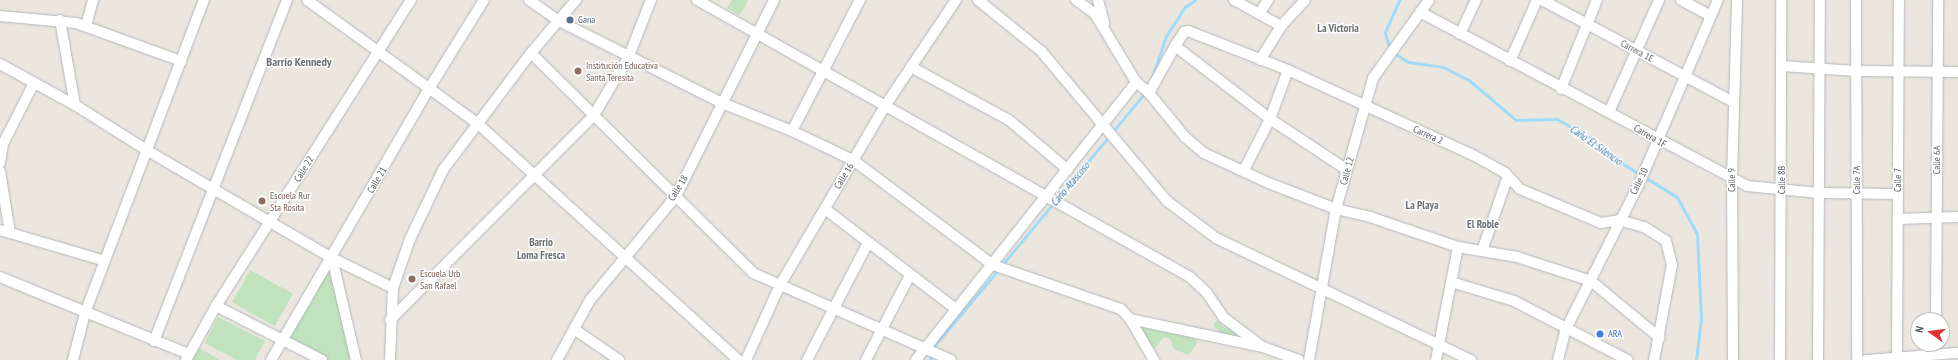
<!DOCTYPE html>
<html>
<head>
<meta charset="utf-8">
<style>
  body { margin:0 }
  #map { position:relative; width:1958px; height:360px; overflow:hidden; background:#ebe7df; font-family:"PT Sans Narrow",sans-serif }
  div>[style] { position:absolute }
  .green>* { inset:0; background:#c0e2bc; transform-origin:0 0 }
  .stream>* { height:3px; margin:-1.5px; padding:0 1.5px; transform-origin:1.5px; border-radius:1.5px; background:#a0dbfa }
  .roads { filter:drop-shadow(0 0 1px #b2b6ba) drop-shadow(0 0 1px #b2b6ba) }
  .minor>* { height:10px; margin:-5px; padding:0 5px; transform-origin:5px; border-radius:5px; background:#fff }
  .dots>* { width:11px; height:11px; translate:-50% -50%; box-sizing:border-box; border:2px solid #fff; border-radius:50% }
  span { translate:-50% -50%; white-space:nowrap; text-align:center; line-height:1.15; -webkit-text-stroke:3px #fff; paint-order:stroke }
  .service-label { font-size:10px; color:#4e5e75 }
  .left { translate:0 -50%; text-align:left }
  .street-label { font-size:10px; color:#585c60 }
  .education-label { font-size:10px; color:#785e54 }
  .shop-label { font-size:10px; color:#366cbe }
  .neighbourhood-label { font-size:11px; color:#696e72; font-weight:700 }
  .water-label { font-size:11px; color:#3d77a1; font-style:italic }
  .quarter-label { font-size:12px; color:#696e72; font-weight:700 }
  .north { position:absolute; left:1910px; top:312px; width:40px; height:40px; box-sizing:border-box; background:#fff; border:1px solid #bcbebf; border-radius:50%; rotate:284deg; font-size:11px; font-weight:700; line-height:16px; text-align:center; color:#585c60 }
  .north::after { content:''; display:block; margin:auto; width:14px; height:18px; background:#de3234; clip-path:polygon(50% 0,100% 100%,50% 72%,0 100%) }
</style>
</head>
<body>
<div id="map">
  <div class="green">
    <div style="clip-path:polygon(732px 0,748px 0,740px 15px,727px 8px)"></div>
    <div style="clip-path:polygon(331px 265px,353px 360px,328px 360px,286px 339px)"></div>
    <div style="left:250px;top:270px;width:49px;height:37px;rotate:29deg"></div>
    <div style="clip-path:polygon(218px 317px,265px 341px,255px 360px,237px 360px,205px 343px)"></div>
    <div style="clip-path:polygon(1163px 320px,1189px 329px,1197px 343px,1189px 355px,1174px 349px,1170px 339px,1164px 337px,1155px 348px,1148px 344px,1135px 324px,1156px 329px)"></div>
    <div style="clip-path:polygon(1217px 320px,1225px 328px,1228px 325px,1236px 330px,1234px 337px,1223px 335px,1213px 325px)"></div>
    <div style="clip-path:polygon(199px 348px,220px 360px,192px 360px)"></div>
  </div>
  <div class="stream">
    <div style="left:1390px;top:50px;width:19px;rotate:-106deg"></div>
    <div style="left:1385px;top:32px;width:35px;rotate:-66deg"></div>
    <div style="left:1394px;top:53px;width:17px;rotate:33deg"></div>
    <div style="left:1408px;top:62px;width:35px;rotate:8deg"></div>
    <div style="left:1443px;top:67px;width:30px;rotate:27deg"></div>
    <div style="left:1470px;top:81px;width:60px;rotate:40.3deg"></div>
    <div style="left:1516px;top:120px;width:41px;rotate:-1.4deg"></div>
    <div style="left:1557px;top:119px;width:36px;rotate:30deg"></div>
    <div style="left:1588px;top:137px;width:35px;rotate:39deg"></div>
    <div style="left:1615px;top:159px;width:73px;rotate:31.5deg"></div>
    <div style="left:1677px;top:197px;width:42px;rotate:61.6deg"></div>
    <div style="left:1697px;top:234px;width:84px;rotate:87.3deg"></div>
    <div style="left:1701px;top:318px;width:42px;rotate:96.8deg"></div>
    <div style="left:1151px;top:81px;width:47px;rotate:-71.6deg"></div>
    <div style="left:1166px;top:36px;width:35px;rotate:-57deg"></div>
    <div style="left:1185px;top:7px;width:12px;rotate:-35deg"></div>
    <div style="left:1002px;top:265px;width:224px;rotate:-50.3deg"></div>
    <div style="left:930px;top:360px;width:15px;rotate:-74deg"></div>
    <div style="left:934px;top:346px;width:99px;rotate:-49.9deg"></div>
  </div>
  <div class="roads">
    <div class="minor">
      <div style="left:307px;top:0;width:210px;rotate:35.9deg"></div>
      <div style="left:477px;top:123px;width:353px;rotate:42.2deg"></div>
      <div style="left:529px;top:0;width:37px;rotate:35deg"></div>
      <div style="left:559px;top:21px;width:182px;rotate:26.7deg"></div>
      <div style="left:722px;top:103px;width:75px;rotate:21.8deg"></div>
      <div style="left:792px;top:131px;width:68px;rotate:25.4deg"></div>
      <div style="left:853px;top:160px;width:175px;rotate:36.9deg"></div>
      <div style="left:993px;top:265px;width:135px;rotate:19deg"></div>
      <div style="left:1121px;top:309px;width:13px;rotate:48deg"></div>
      <div style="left:1130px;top:319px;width:136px;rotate:11.9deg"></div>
      <div style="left:1263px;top:347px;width:38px;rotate:20deg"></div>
      <div style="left:697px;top:0;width:565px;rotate:29.33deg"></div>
      <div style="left:1190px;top:277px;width:23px;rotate:43deg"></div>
      <div style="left:1207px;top:293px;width:29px;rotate:56deg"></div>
      <div style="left:1223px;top:317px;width:48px;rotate:37.3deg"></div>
      <div style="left:978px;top:0;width:81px;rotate:39deg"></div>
      <div style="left:1041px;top:51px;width:196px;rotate:50deg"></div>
      <div style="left:1167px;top:201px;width:61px;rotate:37.1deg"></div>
      <div style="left:1216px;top:238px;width:283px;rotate:25.6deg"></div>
      <div style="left:1076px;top:0;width:24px;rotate:36deg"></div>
      <div style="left:1095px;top:14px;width:79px;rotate:58.9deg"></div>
      <div style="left:1136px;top:82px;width:17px;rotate:40deg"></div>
      <div style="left:1149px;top:93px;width:57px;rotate:50.7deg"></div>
      <div style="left:1185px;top:137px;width:25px;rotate:40deg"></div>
      <div style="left:1204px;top:153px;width:68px;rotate:25.1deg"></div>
      <div style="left:1266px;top:182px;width:75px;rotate:21.1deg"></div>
      <div style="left:1336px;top:209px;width:35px;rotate:13deg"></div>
      <div style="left:1370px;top:217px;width:93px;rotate:18.8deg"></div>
      <div style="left:1458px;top:247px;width:60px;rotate:9.6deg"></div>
      <div style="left:1517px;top:257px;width:78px;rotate:18deg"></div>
      <div style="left:1591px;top:281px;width:89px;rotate:39.6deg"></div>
      <div style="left:1098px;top:0;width:24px;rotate:75deg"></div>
      <div style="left:1234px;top:0;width:54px;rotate:29deg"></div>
      <div style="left:1542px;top:0;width:217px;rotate:28.1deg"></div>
      <div style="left:1681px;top:0;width:34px;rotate:28deg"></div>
      <div style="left:1856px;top:0;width:360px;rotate:89.8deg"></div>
      <div style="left:1420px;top:12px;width:370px;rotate:28deg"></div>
      <div style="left:1747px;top:186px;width:72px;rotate:5.6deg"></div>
      <div style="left:1819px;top:193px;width:79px;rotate:0.7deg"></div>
      <div style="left:1259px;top:14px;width:17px;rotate:-57deg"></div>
      <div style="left:0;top:16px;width:76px;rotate:5.3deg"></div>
      <div style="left:76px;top:23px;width:112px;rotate:19.9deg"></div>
      <div style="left:60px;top:20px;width:86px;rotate:80deg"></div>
      <div style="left:86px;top:26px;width:27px;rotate:-75deg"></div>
      <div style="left:1460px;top:34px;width:38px;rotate:-65deg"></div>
      <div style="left:1175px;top:46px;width:120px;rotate:37.5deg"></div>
      <div style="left:1270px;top:119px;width:92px;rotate:33.5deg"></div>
      <div style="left:531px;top:53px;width:313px;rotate:44.7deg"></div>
      <div style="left:753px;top:273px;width:216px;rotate:23.7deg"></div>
      <div style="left:1260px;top:60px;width:40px;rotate:-58deg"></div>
      <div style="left:1281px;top:26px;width:35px;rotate:-47deg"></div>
      <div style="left:1510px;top:61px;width:67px;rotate:-66.1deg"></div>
      <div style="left:0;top:64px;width:85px;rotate:28.7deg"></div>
      <div style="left:75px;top:105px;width:86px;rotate:32.2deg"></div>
      <div style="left:148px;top:151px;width:213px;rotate:30.2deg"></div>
      <div style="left:332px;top:258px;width:68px;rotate:26.2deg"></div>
      <div style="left:1782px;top:66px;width:74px;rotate:3.9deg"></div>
      <div style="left:1856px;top:71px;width:102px;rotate:0.6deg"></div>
      <div style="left:911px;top:67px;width:111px;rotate:28.4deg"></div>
      <div style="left:1009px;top:120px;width:77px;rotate:40.3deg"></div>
      <div style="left:1561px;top:89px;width:96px;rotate:-68deg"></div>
      <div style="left:1149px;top:93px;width:54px;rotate:-61deg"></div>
      <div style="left:1175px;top:46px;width:17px;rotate:-57deg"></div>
      <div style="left:1184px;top:32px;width:4px;rotate:-14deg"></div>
      <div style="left:1188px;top:31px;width:107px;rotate:21.3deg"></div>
      <div style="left:1288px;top:70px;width:204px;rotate:24.7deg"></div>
      <div style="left:1473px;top:155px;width:37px;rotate:29deg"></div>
      <div style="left:1505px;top:173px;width:22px;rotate:47deg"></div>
      <div style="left:1520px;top:189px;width:88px;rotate:22.8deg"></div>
      <div style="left:1601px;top:223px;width:18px;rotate:-9deg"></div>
      <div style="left:1619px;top:220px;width:26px;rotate:16deg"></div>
      <div style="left:1644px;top:227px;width:26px;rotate:32deg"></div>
      <div style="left:1666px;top:241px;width:25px;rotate:76deg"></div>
      <div style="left:1672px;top:265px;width:97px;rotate:100.7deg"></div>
      <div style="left:1609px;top:112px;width:123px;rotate:-65.9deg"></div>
      <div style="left:792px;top:131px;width:148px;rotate:-62.6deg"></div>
      <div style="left:0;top:163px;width:19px;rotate:-81deg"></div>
      <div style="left:3px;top:144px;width:68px;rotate:-63.1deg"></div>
      <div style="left:1244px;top:170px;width:57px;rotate:-63deg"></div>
      <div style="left:1270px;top:119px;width:52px;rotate:-69.8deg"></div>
      <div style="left:0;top:171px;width:63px;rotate:80.8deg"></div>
      <div style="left:825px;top:209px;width:165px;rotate:37.4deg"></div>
      <div style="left:1898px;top:219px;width:60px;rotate:-1.9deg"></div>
      <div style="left:0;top:230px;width:109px;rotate:16.4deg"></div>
      <div style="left:1482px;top:251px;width:79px;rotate:-70.9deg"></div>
      <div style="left:332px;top:258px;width:105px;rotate:76.8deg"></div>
      <div style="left:0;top:277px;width:204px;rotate:22.2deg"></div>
      <div style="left:1451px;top:282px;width:66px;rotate:16.8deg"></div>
      <div style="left:1514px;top:301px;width:128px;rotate:27.4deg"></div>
      <div style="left:216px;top:306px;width:119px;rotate:27deg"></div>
      <div style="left:1130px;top:319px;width:48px;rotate:59.7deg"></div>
      <div style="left:390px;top:320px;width:289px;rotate:-45.1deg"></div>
      <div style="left:594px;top:115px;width:69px;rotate:-59.3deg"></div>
      <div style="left:629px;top:56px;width:60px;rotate:-68.6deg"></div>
      <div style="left:1936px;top:320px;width:320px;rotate:-89.6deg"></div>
      <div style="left:574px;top:329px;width:55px;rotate:34.6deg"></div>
      <div style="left:154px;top:341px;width:366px;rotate:-68.7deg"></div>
      <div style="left:73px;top:360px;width:49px;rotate:-75.7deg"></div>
      <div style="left:85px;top:313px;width:335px;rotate:-69.2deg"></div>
      <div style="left:186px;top:360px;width:62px;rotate:-60.9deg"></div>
      <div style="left:216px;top:306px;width:363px;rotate:-57.5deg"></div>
      <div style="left:271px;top:360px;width:316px;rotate:-59.8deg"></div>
      <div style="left:430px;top:87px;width:102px;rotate:-58.2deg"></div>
      <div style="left:390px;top:360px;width:72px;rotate:-87.6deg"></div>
      <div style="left:393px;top:288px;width:52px;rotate:-70.9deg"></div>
      <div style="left:410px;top:239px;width:76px;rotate:-64.4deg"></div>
      <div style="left:443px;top:170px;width:146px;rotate:-53.1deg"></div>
      <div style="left:531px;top:53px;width:70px;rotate:-49.7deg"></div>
      <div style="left:557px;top:360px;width:68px;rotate:-61.2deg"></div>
      <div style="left:590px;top:300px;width:135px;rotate:-50.4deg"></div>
      <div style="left:676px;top:196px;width:219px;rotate:-63.4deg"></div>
      <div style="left:746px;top:360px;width:82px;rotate:-65.6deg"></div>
      <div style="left:780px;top:285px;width:208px;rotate:-59.6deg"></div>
      <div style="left:885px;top:106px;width:128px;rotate:-56.2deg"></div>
      <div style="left:807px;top:360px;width:132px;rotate:-62.5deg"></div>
      <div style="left:866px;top:360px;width:96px;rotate:-62.6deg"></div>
      <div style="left:916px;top:360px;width:355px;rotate:-51.6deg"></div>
      <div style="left:1309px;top:360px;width:153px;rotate:-79.9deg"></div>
      <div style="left:1336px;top:209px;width:136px;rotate:-74.2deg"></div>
      <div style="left:1373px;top:78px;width:96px;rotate:-54.3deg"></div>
      <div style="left:1436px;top:360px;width:115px;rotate:-79deg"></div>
      <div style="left:1558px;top:360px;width:32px;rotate:-76deg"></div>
      <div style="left:1566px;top:329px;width:162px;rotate:-63.3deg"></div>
      <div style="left:1639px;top:184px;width:200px;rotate:-66.8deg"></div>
      <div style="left:1733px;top:360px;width:180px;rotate:-90.3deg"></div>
      <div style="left:1732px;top:180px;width:180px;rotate:-88.4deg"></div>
      <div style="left:1780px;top:360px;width:360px;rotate:-89.8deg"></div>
      <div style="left:1818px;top:360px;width:360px;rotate:-89.7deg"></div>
      <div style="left:1866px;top:360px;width:92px;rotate:-4.4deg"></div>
      <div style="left:1897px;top:360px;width:360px;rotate:-89.7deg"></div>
    </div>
  </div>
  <div class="dots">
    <div style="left:570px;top:20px;background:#5c6f8a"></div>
    <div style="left:578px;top:71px;background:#8d6e63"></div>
    <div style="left:262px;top:201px;background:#8d6e63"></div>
    <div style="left:412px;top:279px;background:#8d6e63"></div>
    <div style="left:1600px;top:334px;background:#3f7fe0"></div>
  </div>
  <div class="service-label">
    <span class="left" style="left:578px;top:20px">Gana</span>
  </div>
  <div class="street-label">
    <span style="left:1637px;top:51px;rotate:28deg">Carrera 1E</span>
    <span style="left:1428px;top:135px;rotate:24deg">Carrera 2</span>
    <span style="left:1650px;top:136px;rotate:30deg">Carrera 1F</span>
    <span style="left:1937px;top:160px;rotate:-90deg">Calle 6A</span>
    <span style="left:304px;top:169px;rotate:-59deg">Calle 22</span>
    <span style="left:1347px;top:171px;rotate:-75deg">Calle 12</span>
    <span style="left:844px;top:176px;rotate:-59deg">Calle 16</span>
    <span style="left:377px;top:180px;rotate:-60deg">Calle 21</span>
    <span style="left:1732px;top:180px;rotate:-90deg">Calle 9</span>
    <span style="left:1782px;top:180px;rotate:-90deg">Calle 8B</span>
    <span style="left:1857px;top:180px;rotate:-90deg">Calle 7A</span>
    <span style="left:1898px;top:180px;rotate:-90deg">Calle 7</span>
    <span style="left:1639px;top:181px;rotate:-64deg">Calle 10</span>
    <span style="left:678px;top:188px;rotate:-59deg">Calle 18</span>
  </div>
  <div class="education-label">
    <span class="left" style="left:586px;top:71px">Institución Educativa<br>Santa Teresita</span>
    <span class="left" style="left:270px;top:201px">Escuela Rur<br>Sta Rosita</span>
    <span class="left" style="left:420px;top:279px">Escuela Urb<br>San Rafael</span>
  </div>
  <div class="shop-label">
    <span class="left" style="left:1608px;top:334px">ARA</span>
  </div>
  <div class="neighbourhood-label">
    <span style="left:1338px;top:28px">La Victoria</span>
    <span style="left:1422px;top:205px">La Playa</span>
    <span style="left:1483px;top:224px">El Roble</span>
    <span style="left:541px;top:249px">Barrio<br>Loma Fresca</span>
  </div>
  <div class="water-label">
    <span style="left:1596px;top:145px;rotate:35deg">Caño El Silencio</span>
    <span style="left:1070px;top:184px;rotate:-50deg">Caño Atascoso</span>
  </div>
  <div class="quarter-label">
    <span style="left:299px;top:62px">Barrio Kennedy</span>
  </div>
  <div class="north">N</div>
</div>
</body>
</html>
